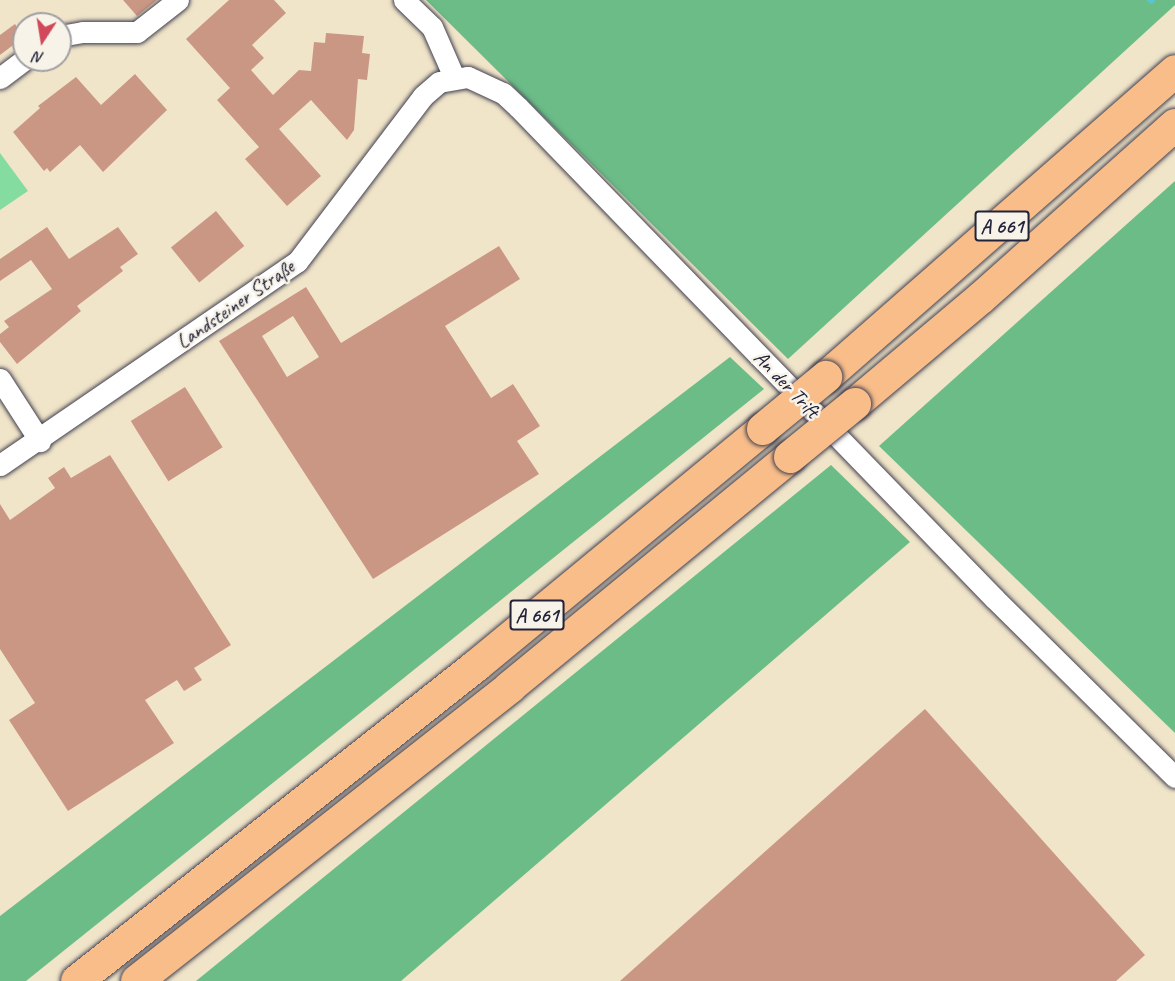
<!DOCTYPE html>
<html>
<head>
<meta charset="utf-8">
<style>
  body { margin:0 }
  #map { position:relative; width:1175px; height:981px; overflow:hidden; background:#f0e5c9; font-family:Caveat,sans-serif }
  div>[style] { position:absolute }
  .green>* { inset:0; background:#84dca1 }
  .forest>* { inset:0; background:#6bbc87 }
  .stream>* { height:6px; margin:-3px; padding:0 3px; transform-origin:3px; border-radius:3px; background:#58c6cb }
  .building>* { inset:0; background:#cb9785; transform-origin:0 0 }
  .roads { filter:drop-shadow(0 0 2px #413f50) drop-shadow(0 0 2px #413f50) }
  .minor>* { height:21px; margin:-10.5px; padding:0 10.5px; transform-origin:10.5px; border-radius:10.5px; background:#fff }
  .highway>* { height:32px; margin:-16px; padding:0 16px; transform-origin:16px; border-radius:16px; background:#f8bd89 }
  .bridges { filter:drop-shadow(0 0 2px #413f50) drop-shadow(0 0 2px #413f50) }
  .highway-bridge>* { height:32px; margin:-16px; padding:0 16px; transform-origin:16px; border-radius:16px; background:#f8bd89 }
  span { translate:-50% -50%; white-space:nowrap; text-align:center; line-height:1.15; -webkit-text-stroke:5px #f7f3e8; paint-order:stroke }
  .shield-label span { padding:2px 4px; background:#f7f3e8; border:2px solid; border-radius:4px; -webkit-text-stroke-width:0 }
  .shield-label { font-size:20px; color:#22223b; font-weight:700 }
  .street-label { font-size:21px; color:#22223b }
  .north { position:absolute; left:12px; top:12px; width:60px; height:60px; box-sizing:border-box; background:#f7f3e8; border:2px solid #a29fa3; border-radius:50%; rotate:192deg; font-size:16px; font-weight:700; line-height:24px; text-align:center; color:#22223b }
  .north::after { content:''; display:block; margin:auto; width:21px; height:27px; background:#d1495b; clip-path:polygon(50% 0,100% 100%,50% 72%,0 100%) }
</style>
</head>
<body>
<div id="map">
  <div class="green">
    <div style="clip-path:polygon(0 153px,28px 191px,0 210px)"></div>
  </div>
  <div class="forest">
    <div style="clip-path:polygon(426px 0,1175px 0,1175px 5px,788px 359px)"></div>
    <div style="clip-path:polygon(1175px 181px,1175px 733px,879px 446px)"></div>
    <div style="clip-path:polygon(730px 357px,764px 389px,26px 981px,0 981px,0 916px)"></div>
    <div style="clip-path:polygon(831px 465px,910px 542px,401px 981px,196px 981px)"></div>
  </div>
  <div class="stream">
    <div style="left:1150px;top:0;width:2px;rotate:27deg"></div>
  </div>
  <div class="building">
    <div style="clip-path:polygon(123px 0,157px 0,137px 16px)"></div>
    <div style="clip-path:polygon(229px 0,274px 0,286px 13px,252px 45px,264px 58px,251px 70px,273px 95px,299px 70px,311px 71px,314px 42px,325px 43px,326px 33px,364px 36px,362px 53px,370px 54px,367px 80px,358px 79px,354px 130px,347px 140px,311px 100px,279px 129px,321px 176px,287px 206px,245px 159px,259px 147px,217px 100px,230px 88px,186px 39px)"></div>
    <div style="clip-path:polygon(15px 24px,24px 37px,0 55px,0 35px)"></div>
    <div style="clip-path:polygon(135px 74px,167px 110px,103px 172px,80px 145px,50px 172px,47px 168px,44px 171px,13px 132px,40px 108px,38px 106px,76px 77px,101px 105px)"></div>
    <div style="left:216px;top:211px;width:45px;height:58px;rotate:51deg"></div>
    <div style="clip-path:polygon(47px 227px,69px 259px,118px 227px,138px 254px,120px 267px,123px 271px,77px 306px,81px 311px,17px 364px,0 342px,0 334px,9px 327px,4px 321px,52px 289px,31px 260px,0 281px,0 259px)"></div>
    <div style="clip-path:polygon(evenodd,499px 246px,520px 279px,445px 326px,491px 398px,513px 384px,540px 426px,517px 441px,539px 474px,373px 579px,219px 341px,306px 287px,341px 343px,499px 246px,293px 316px,319px 357px,287px 377px,262px 336px,293px 316px)"></div>
    <div style="left:185px;top:387px;width:71px;height:64px;rotate:58deg"></div>
    <div style="clip-path:polygon(110px 455px,231px 645px,194px 668px,202px 680px,184px 691px,177px 680px,145px 700px,174px 743px,68px 811px,9px 720px,35px 703px,0 649px,0 504px,10px 520px,55px 488px,48px 478px,64px 467px,71px 478px)"></div>
    <div style="clip-path:polygon(925px 709px,1145px 955px,1116px 981px,620px 981px)"></div>
  </div>
  <div class="roads">
    <div class="minor">
      <div style="left:404px;top:0;width:39px;rotate:44deg"></div>
      <div style="left:432px;top:27px;width:55px;rotate:66.3deg"></div>
      <div style="left:60px;top:36px;width:23px;rotate:-10deg"></div>
      <div style="left:83px;top:32px;width:54px"></div>
      <div style="left:137px;top:32px;width:52px;rotate:-38deg"></div>
      <div style="left:0;top:78px;width:30px;rotate:-37deg"></div>
      <div style="left:0;top:379px;width:74px;rotate:57.2deg"></div>
      <div style="left:0;top:465px;width:360px;rotate:-34.4deg"></div>
      <div style="left:297px;top:262px;width:208px;rotate:-52.8deg"></div>
      <div style="left:423px;top:96px;width:21px;rotate:-41deg"></div>
      <div style="left:439px;top:82px;width:29px;rotate:-10deg"></div>
      <div style="left:468px;top:77px;width:38px;rotate:25deg"></div>
      <div style="left:503px;top:93px;width:21px;rotate:43deg"></div>
      <div style="left:518px;top:107px;width:685px;rotate:45.89deg"></div>
      <div style="left:995px;top:599px;width:253px;rotate:44.7deg"></div>
    </div>
    <div class="highway">
      <div style="left:826px;top:377px;width:464px;rotate:-41.2deg"></div>
      <div style="left:855px;top:404px;width:165px;rotate:-40.1deg"></div>
      <div style="left:981px;top:298px;width:260px;rotate:-41.7deg"></div>
      <div style="left:77px;top:981px;width:508px;rotate:-38.29deg"></div>
      <div style="left:476px;top:666px;width:372px;rotate:-39.5deg"></div>
      <div style="left:137px;top:981px;width:475px;rotate:-38.2deg"></div>
      <div style="left:510px;top:687px;width:362px;rotate:-39.4deg"></div>
    </div>
  </div>
  <div class="bridges">
    <div class="highway-bridge">
      <div style="left:763px;top:429px;width:82px;rotate:-39.5deg"></div>
      <div style="left:790px;top:457px;width:84px;rotate:-39.2deg"></div>
    </div>
  </div>
  <div class="shield-label">
    <span style="left:1002px;top:226px">A 661</span>
    <span style="left:537px;top:615px">A 661</span>
  </div>
  <div class="street-label">
    <span style="left:235px;top:304px;rotate:-35deg">Landsteiner Straße</span>
    <span style="left:787px;top:384px;rotate:46deg">An der Trift</span>
  </div>
  <div class="north">N</div>
</div>
</body>
</html>
